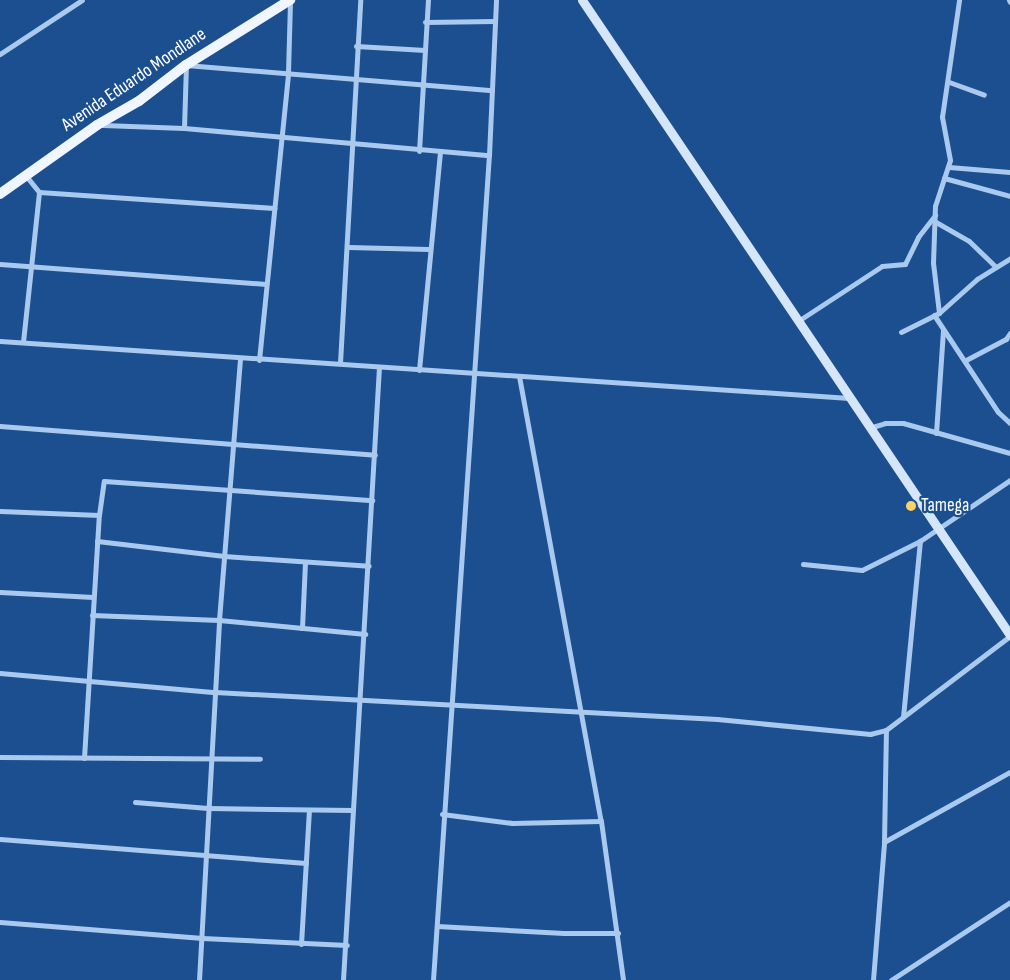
<!DOCTYPE html>
<html>
<head>
<meta charset="utf-8">
<style>
  body { margin:0 }
  #map { position:relative; width:1010px; height:980px; overflow:hidden; background:#1b4f8f; font-family:"Sofia Sans Condensed",sans-serif }
  div>[style] { position:absolute }
  .minor>* { height:5px; margin:-2.5px; padding:0 2.5px; transform-origin:2.5px; border-radius:2.5px; background:#a9c9ee }
  .secondary>* { height:9px; margin:-4.5px; padding:0 4.5px; transform-origin:4.5px; border-radius:4.5px; background:#d6e6fa }
  .primary>* { height:10px; margin:-5px; padding:0 5px; transform-origin:5px; border-radius:5px; background:#f0f6ff }
  .dots>* { width:14px; height:14px; translate:-50% -50%; box-sizing:border-box; border:2px solid #1b4f8f; border-radius:50% }
  span { translate:-50% -50%; white-space:nowrap; text-align:center; line-height:1.15; -webkit-text-stroke:4.5px #1b4f8f; paint-order:stroke }
  .street-label { font-size:19px; color:#fff }
  .poi-label { font-size:19px; color:#fff }
  .left { translate:0 -50%; text-align:left }
</style>
</head>
<body>
<div id="map">
  <div class="minor">
    <div style="left:1009px;top:0;width:2px;rotate:63deg"></div>
    <div style="left:425px;top:22px;width:70px;rotate:-0.8deg"></div>
    <div style="left:356px;top:46px;width:69px;rotate:3.3deg"></div>
    <div style="left:0;top:54px;width:98px;rotate:-33.4deg"></div>
    <div style="left:949px;top:82px;width:37px;rotate:20deg"></div>
    <div style="left:103px;top:125px;width:81px;rotate:2.1deg"></div>
    <div style="left:184px;top:128px;width:306px;rotate:5.1deg"></div>
    <div style="left:184px;top:128px;width:63px;rotate:-88.2deg"></div>
    <div style="left:186px;top:65px;width:307px;rotate:4.7deg"></div>
    <div style="left:419px;top:151px;width:151px;rotate:-86.6deg"></div>
    <div style="left:949px;top:167px;width:61px;rotate:4.7deg"></div>
    <div style="left:944px;top:178px;width:68px;rotate:15.3deg"></div>
    <div style="left:39px;top:192px;width:236px;rotate:3.9deg"></div>
    <div style="left:934px;top:221px;width:40px;rotate:29.7deg"></div>
    <div style="left:969px;top:241px;width:37px;rotate:44deg"></div>
    <div style="left:348px;top:247px;width:80px;rotate:1.4deg"></div>
    <div style="left:0;top:264px;width:267px;rotate:4.3deg"></div>
    <div style="left:939px;top:313px;width:50px;rotate:-96.8deg"></div>
    <div style="left:933px;top:263px;width:57px;rotate:-88deg"></div>
    <div style="left:935px;top:206px;width:48px;rotate:-71.9deg"></div>
    <div style="left:950px;top:160px;width:44px;rotate:-100.5deg"></div>
    <div style="left:942px;top:117px;width:118px;rotate:-81.7deg"></div>
    <div style="left:934px;top:315px;width:116px;rotate:56.6deg"></div>
    <div style="left:998px;top:412px;width:16px;rotate:43deg"></div>
    <div style="left:798px;top:321px;width:100px;rotate:-33.2deg"></div>
    <div style="left:882px;top:266px;width:23px;rotate:-5deg"></div>
    <div style="left:905px;top:264px;width:30px;rotate:-64deg"></div>
    <div style="left:918px;top:237px;width:28px;rotate:-52deg"></div>
    <div style="left:901px;top:332px;width:42px;rotate:-26.6deg"></div>
    <div style="left:939px;top:313px;width:51px;rotate:-41.8deg"></div>
    <div style="left:977px;top:279px;width:39px;rotate:-32deg"></div>
    <div style="left:0;top:341px;width:851px;rotate:3.84deg"></div>
    <div style="left:23px;top:342px;width:151px;rotate:-83.9deg"></div>
    <div style="left:39px;top:192px;width:21px;rotate:-129deg"></div>
    <div style="left:259px;top:360px;width:288px;rotate:-84.2deg"></div>
    <div style="left:288px;top:73px;width:73px;rotate:-88.4deg"></div>
    <div style="left:966px;top:360px;width:45px;rotate:-27.7deg"></div>
    <div style="left:1006px;top:339px;width:7px;rotate:-56deg"></div>
    <div style="left:340px;top:363px;width:364px;rotate:-86.8deg"></div>
    <div style="left:419px;top:370px;width:218px;rotate:-84.5deg"></div>
    <div style="left:519px;top:376px;width:452px;rotate:79.6deg"></div>
    <div style="left:601px;top:821px;width:161px;rotate:82.1deg"></div>
    <div style="left:0;top:426px;width:376px;rotate:4.4deg"></div>
    <div style="left:869px;top:428px;width:17px;rotate:-17deg"></div>
    <div style="left:885px;top:423px;width:18px"></div>
    <div style="left:903px;top:423px;width:111px;rotate:15.7deg"></div>
    <div style="left:936px;top:433px;width:104px;rotate:-86.1deg"></div>
    <div style="left:0;top:511px;width:99px;rotate:2.3deg"></div>
    <div style="left:97px;top:541px;width:128px;rotate:6.7deg"></div>
    <div style="left:224px;top:556px;width:145px;rotate:3.9deg"></div>
    <div style="left:803px;top:564px;width:59px;rotate:5.8deg"></div>
    <div style="left:862px;top:570px;width:65px;rotate:-26.6deg"></div>
    <div style="left:0;top:592px;width:93px;rotate:3.1deg"></div>
    <div style="left:92px;top:615px;width:127px;rotate:2.3deg"></div>
    <div style="left:219px;top:620px;width:147px;rotate:5.5deg"></div>
    <div style="left:302px;top:628px;width:66px;rotate:-87.4deg"></div>
    <div style="left:0;top:673px;width:216px;rotate:5.1deg"></div>
    <div style="left:215px;top:692px;width:503px;rotate:3.08deg"></div>
    <div style="left:717px;top:719px;width:154px;rotate:5.6deg"></div>
    <div style="left:870px;top:734px;width:16px;rotate:-14deg"></div>
    <div style="left:886px;top:730px;width:156px;rotate:-37.2deg"></div>
    <div style="left:903px;top:717px;width:177px;rotate:-84.5deg"></div>
    <div style="left:920px;top:541px;width:109px;rotate:-34.1deg"></div>
    <div style="left:0;top:757px;width:260px;rotate:0.4deg"></div>
    <div style="left:84px;top:758px;width:243px;rotate:-86.5deg"></div>
    <div style="left:99px;top:515px;width:34px;rotate:-82deg"></div>
    <div style="left:104px;top:481px;width:269px;rotate:4.1deg"></div>
    <div style="left:135px;top:802px;width:73px;rotate:4.7deg"></div>
    <div style="left:208px;top:808px;width:145px;rotate:0.8deg"></div>
    <div style="left:442px;top:814px;width:71px;rotate:7.3deg"></div>
    <div style="left:512px;top:823px;width:89px;rotate:-1.3deg"></div>
    <div style="left:0;top:839px;width:307px;rotate:4.5deg"></div>
    <div style="left:884px;top:842px;width:144px;rotate:-29.1deg"></div>
    <div style="left:0;top:922px;width:203px;rotate:4.5deg"></div>
    <div style="left:202px;top:938px;width:145px;rotate:2.8deg"></div>
    <div style="left:437px;top:926px;width:127px;rotate:3.2deg"></div>
    <div style="left:564px;top:933px;width:54px"></div>
    <div style="left:301px;top:944px;width:134px;rotate:-86.6deg"></div>
    <div style="left:199px;top:980px;width:361px;rotate:-86.8deg"></div>
    <div style="left:219px;top:620px;width:262px;rotate:-85.4deg"></div>
    <div style="left:343px;top:980px;width:614px;rotate:-86.64deg"></div>
    <div style="left:433px;top:980px;width:827px;rotate:-86.12deg"></div>
    <div style="left:489px;top:155px;width:155px;rotate:-87.4deg"></div>
    <div style="left:873px;top:980px;width:138px;rotate:-85.4deg"></div>
    <div style="left:884px;top:842px;width:112px;rotate:-89deg"></div>
    <div style="left:891px;top:980px;width:142px;rotate:-33.2deg"></div>
  </div>
  <div class="secondary">
    <div style="left:582px;top:0;width:766px;rotate:56.02deg"></div>
  </div>
  <div class="primary">
    <div style="left:0;top:194px;width:119px;rotate:-35.4deg"></div>
    <div style="left:97px;top:125px;width:48px;rotate:-29.7deg"></div>
    <div style="left:139px;top:101px;width:59px;rotate:-37.5deg"></div>
    <div style="left:186px;top:65px;width:123px;rotate:-32deg"></div>
  </div>
  <div class="dots">
    <div style="left:911px;top:506px;background:#ffd166"></div>
  </div>
  <div class="street-label">
    <span style="left:134px;top:80px;rotate:-34deg">Avenida Eduardo Mondlane</span>
  </div>
  <div class="poi-label">
    <span class="left" style="left:921px;top:506px">Tamega</span>
  </div>
</div>
</body>
</html>
